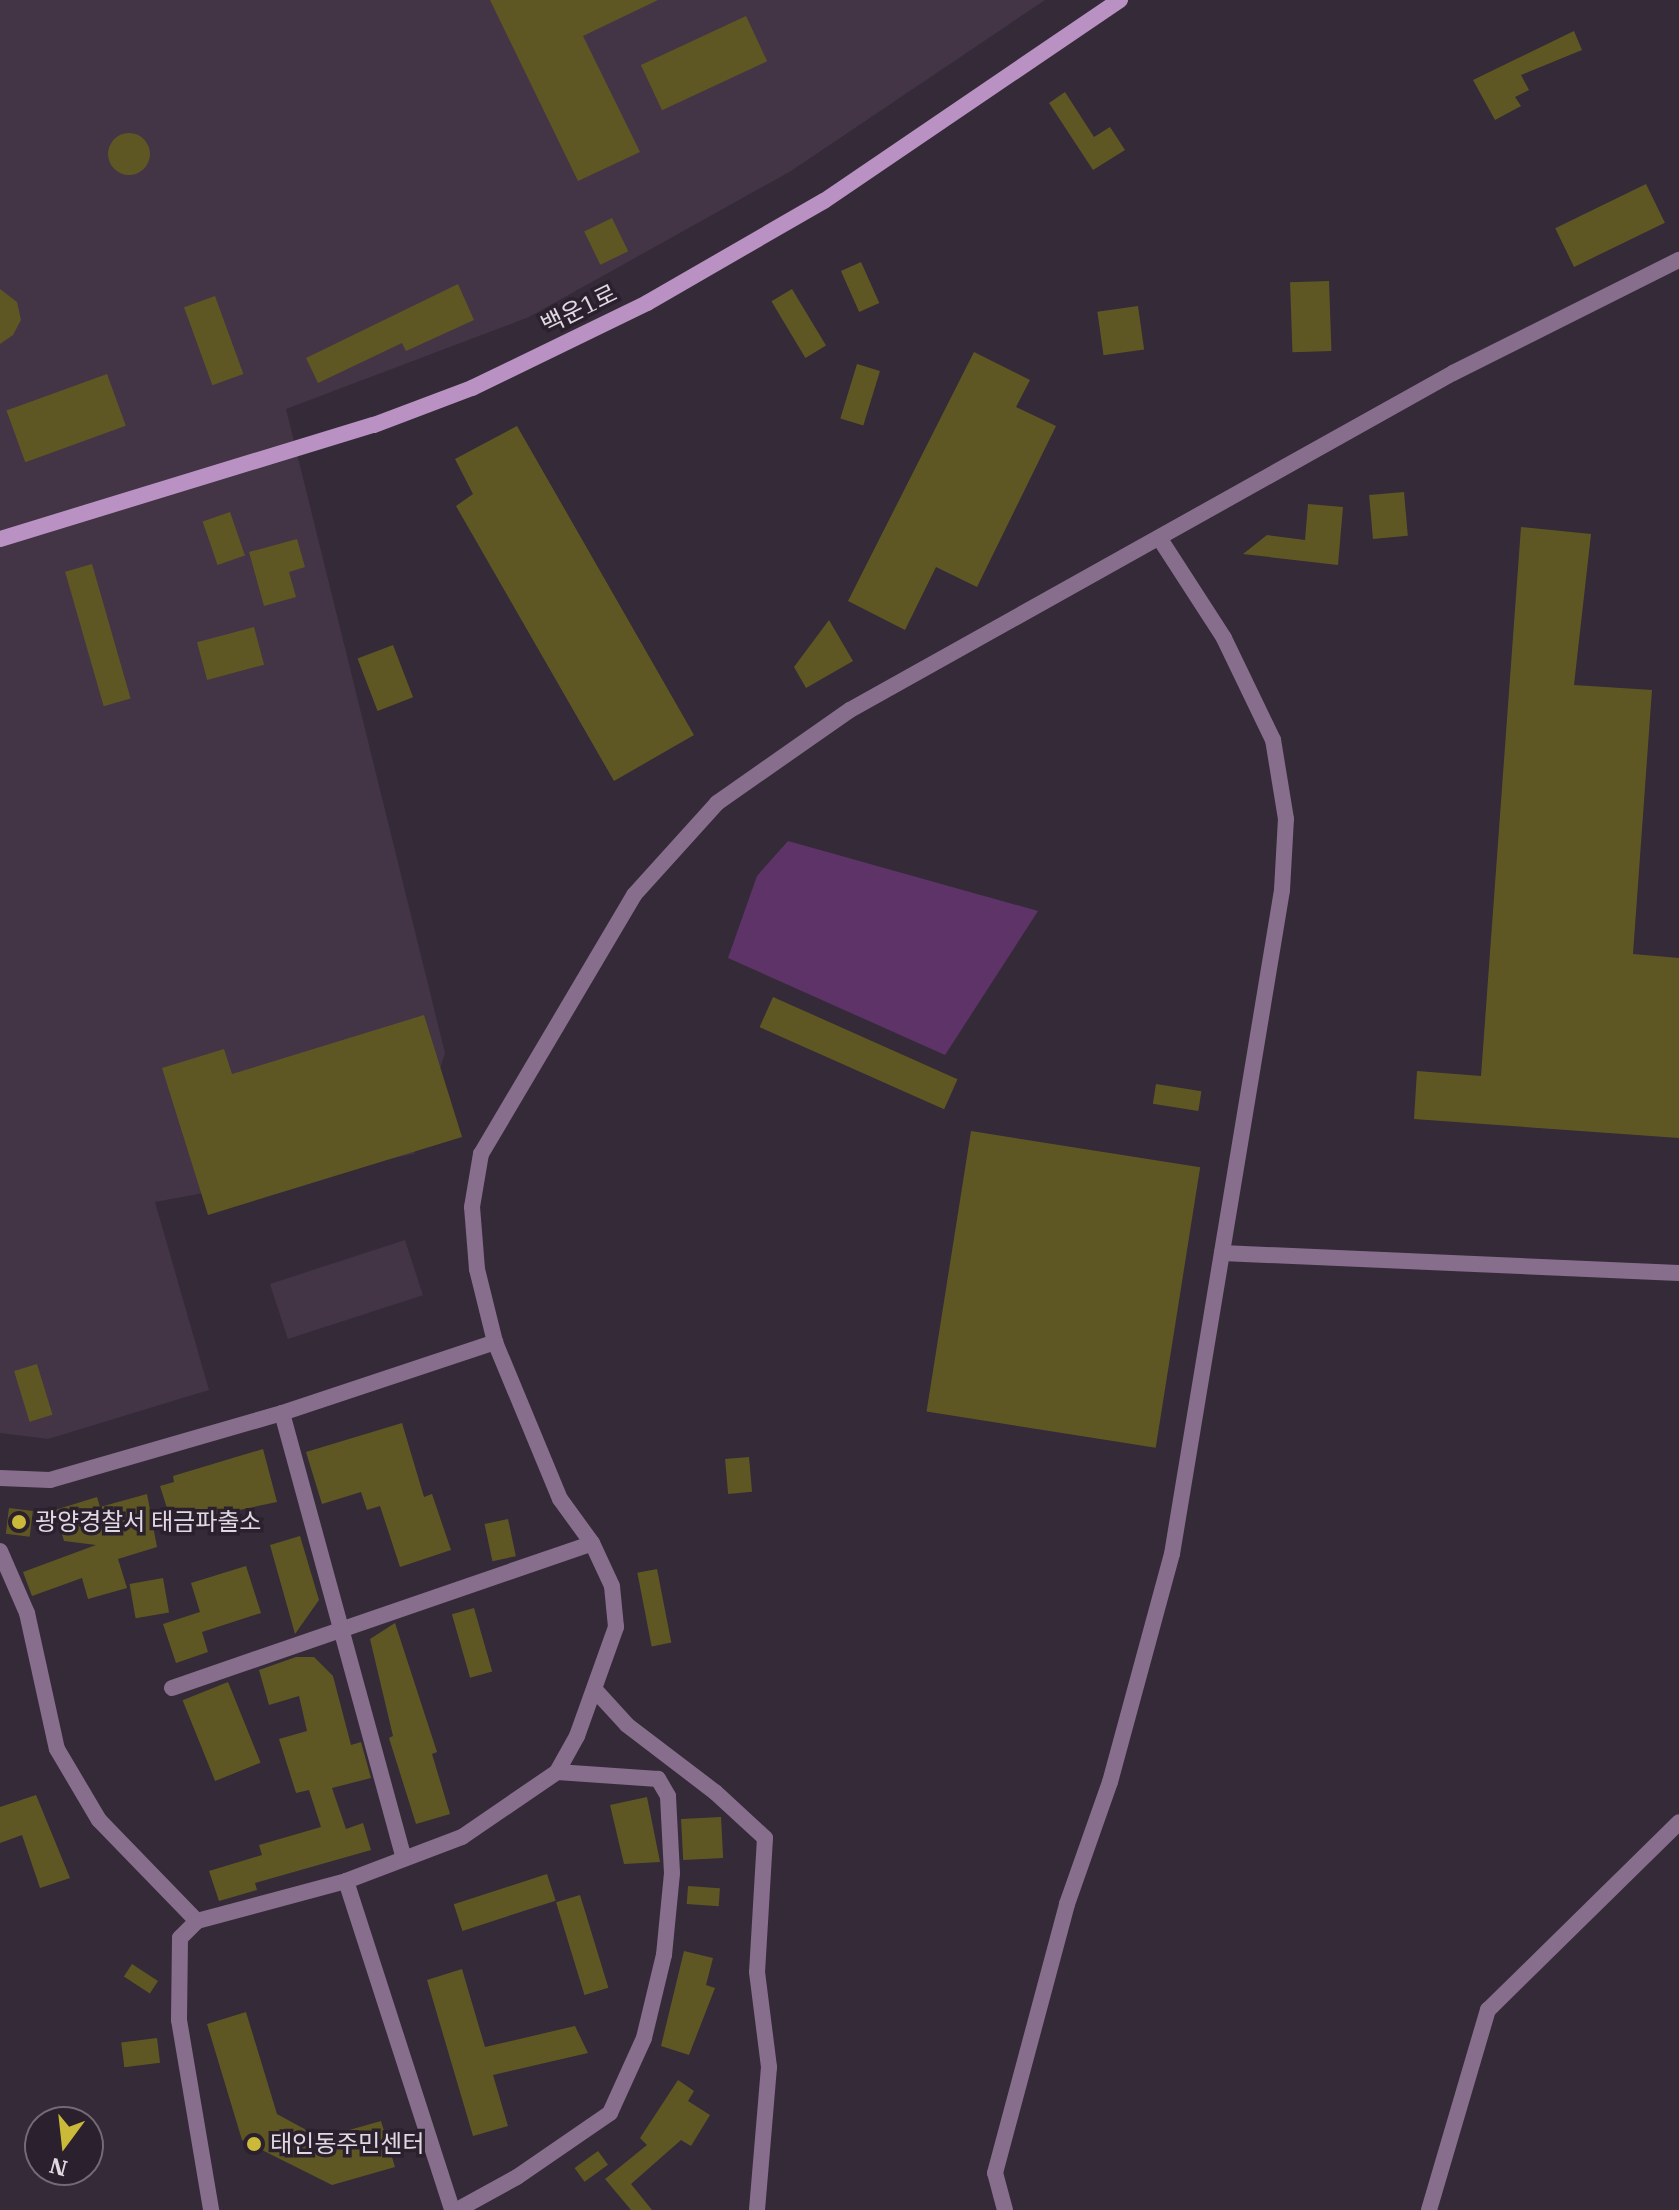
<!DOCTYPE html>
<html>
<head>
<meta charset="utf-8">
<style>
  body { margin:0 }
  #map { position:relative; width:1679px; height:2210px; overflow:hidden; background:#352a38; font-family:"IBM Plex Serif","Noto Sans KR",serif }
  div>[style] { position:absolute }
  .built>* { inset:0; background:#433446; transform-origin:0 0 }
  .green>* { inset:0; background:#5e3468 }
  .building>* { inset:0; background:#5f5723; transform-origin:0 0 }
  .round { border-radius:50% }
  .street>* { height:16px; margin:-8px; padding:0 8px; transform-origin:8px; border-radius:8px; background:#876e8d }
  .secondary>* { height:16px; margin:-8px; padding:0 8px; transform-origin:8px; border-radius:8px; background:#b992c3 }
  .dots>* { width:22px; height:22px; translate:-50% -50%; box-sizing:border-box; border:4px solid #2b202d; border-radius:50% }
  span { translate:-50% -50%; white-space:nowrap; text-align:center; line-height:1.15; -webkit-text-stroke:7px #2b202d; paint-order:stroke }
  .street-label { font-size:24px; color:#e0d9e2 }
  .poi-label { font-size:24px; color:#e0d9e2 }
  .left { translate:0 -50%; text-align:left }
  .north { position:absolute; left:24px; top:2106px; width:80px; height:80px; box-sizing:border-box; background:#2b202d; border:2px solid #736a75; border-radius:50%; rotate:195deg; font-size:22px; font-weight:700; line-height:32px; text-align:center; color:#e0d9e2 }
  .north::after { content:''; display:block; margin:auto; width:28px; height:36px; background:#cbba39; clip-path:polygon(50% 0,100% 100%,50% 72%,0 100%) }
</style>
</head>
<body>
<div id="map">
  <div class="built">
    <div style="clip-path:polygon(0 0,1045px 0,791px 171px,529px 317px,286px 409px,445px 1053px,414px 1154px,155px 1202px,209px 1390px,48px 1439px,0 1433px)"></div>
    <div style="left:405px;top:1240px;width:58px;height:142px;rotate:72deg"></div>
  </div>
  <div class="green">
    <div style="clip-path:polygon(788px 841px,1038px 911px,945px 1055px,728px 958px,757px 876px)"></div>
  </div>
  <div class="building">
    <div style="clip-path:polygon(490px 0,658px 0,583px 36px,640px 152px,578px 181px)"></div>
    <div style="left:746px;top:16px;width:50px;height:116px;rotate:65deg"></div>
    <div style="clip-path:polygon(1574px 31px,1582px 50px,1521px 75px,1529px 90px,1515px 97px,1521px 106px,1495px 120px,1473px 80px)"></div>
    <div style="clip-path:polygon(1065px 92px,1094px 137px,1110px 127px,1125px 150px,1093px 170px,1049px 103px)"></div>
    <div class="round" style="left:108px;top:133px;width:42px;height:42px"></div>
    <div style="left:1646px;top:184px;width:43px;height:101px;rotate:64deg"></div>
    <div style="left:612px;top:218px;width:37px;height:31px;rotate:64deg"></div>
    <div style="left:861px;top:262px;width:45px;height:22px;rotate:66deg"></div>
    <div style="left:1329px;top:281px;width:70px;height:39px;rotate:88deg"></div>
    <div style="clip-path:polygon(458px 284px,474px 320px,406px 351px,402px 343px,318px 383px,306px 358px)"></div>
    <div style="clip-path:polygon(0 289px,17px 302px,21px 320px,13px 335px,0 344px)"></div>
    <div style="left:792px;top:289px;width:66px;height:24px;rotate:59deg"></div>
    <div style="left:215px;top:296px;width:83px;height:33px;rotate:70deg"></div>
    <div style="left:1138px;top:306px;width:44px;height:41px;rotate:82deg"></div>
    <div style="clip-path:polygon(974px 352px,1030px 380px,1016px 407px,1056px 426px,977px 587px,936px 567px,905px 630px,848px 601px)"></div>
    <div style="left:857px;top:364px;width:24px;height:57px;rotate:17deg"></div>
    <div style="left:107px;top:374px;width:55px;height:107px;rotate:70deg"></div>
    <div style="clip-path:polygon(517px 426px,694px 735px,614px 781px,456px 506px,473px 494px,455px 459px)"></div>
    <div style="left:1404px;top:492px;width:44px;height:35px;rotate:85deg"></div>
    <div style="clip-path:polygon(1308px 504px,1343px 507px,1338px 565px,1243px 554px,1267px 535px,1305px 540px)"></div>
    <div style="left:230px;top:512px;width:46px;height:29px;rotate:71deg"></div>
    <div style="clip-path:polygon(1521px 527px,1591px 534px,1574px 685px,1652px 690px,1633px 954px,1679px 958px,1679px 1138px,1414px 1119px,1417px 1071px,1481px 1076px)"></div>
    <div style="clip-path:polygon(297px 539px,305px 567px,289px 572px,296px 597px,264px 606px,249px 552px)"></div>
    <div style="left:92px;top:564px;width:140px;height:28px;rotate:74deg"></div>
    <div style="clip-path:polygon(829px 620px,853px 661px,806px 688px,794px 667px)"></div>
    <div style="left:254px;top:627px;width:39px;height:59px;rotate:75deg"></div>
    <div style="left:393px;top:645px;width:56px;height:38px;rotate:69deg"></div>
    <div style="left:773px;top:997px;width:202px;height:33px;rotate:24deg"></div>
    <div style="clip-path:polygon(424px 1015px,462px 1137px,208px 1215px,162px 1068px,224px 1049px,232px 1074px)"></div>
    <div style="left:1156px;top:1084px;width:46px;height:20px;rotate:9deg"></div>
    <div style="left:971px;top:1131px;width:232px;height:284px;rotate:9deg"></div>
    <div style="left:37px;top:1364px;width:53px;height:24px;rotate:73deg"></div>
    <div style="clip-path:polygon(402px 1423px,424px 1497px,432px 1494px,451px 1550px,400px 1567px,380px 1506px,367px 1510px,361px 1492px,322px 1504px,306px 1452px)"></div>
    <div style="clip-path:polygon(263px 1449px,277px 1502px,172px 1524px,160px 1486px,174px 1482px,173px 1476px)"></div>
    <div style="left:749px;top:1457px;width:35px;height:24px;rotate:85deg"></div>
    <div style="clip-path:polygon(147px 1494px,157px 1547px,118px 1559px,127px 1588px,88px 1599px,82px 1578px,32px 1596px,23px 1572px,96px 1545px,64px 1541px,55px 1510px,97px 1497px,100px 1507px)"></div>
    <div style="left:9px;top:1508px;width:24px;height:26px;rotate:7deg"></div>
    <div style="left:508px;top:1519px;width:38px;height:24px;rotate:78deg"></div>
    <div style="clip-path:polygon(300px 1536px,319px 1600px,295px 1634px,270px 1545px)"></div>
    <div style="clip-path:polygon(246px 1566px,261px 1613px,202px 1632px,208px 1652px,176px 1663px,163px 1624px,200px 1612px,191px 1583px)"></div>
    <div style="left:657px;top:1569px;width:75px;height:20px;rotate:79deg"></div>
    <div style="left:163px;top:1578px;width:35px;height:34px;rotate:80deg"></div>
    <div style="left:474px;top:1608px;width:66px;height:23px;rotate:74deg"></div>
    <div style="clip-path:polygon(395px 1623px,437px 1752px,432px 1754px,450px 1814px,416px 1824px,389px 1738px,393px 1736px,370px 1639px)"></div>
    <div style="clip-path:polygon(296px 1657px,314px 1657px,333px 1676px,351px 1745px,361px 1742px,371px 1778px,332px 1788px,346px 1829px,363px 1823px,371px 1850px,255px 1883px,257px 1890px,219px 1901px,209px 1871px,262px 1855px,259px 1845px,321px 1827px,309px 1790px,296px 1793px,279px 1739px,307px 1731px,299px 1696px,269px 1705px,259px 1670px)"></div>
    <div style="left:228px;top:1682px;width:87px;height:49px;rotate:68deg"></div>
    <div style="clip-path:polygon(36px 1795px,70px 1878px,40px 1888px,22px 1835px,0 1843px,0 1807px)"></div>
    <div style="clip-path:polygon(647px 1797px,660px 1862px,624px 1864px,610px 1805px)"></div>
    <div style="left:721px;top:1817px;width:41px;height:40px;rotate:87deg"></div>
    <div style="left:547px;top:1874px;width:28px;height:98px;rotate:72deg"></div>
    <div style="left:688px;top:1886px;width:32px;height:18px;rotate:4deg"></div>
    <div style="left:580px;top:1895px;width:97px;height:25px;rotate:73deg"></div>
    <div style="clip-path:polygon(684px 1951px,713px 1958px,706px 1985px,715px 1988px,689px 2055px,661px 2046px)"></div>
    <div style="left:132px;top:1964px;width:31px;height:15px;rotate:33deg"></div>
    <div style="clip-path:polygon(462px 1969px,485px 2047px,575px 2026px,588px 2053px,493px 2075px,508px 2126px,473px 2136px,427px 1980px)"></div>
    <div style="clip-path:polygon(246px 2012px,277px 2114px,321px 2138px,381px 2121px,395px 2167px,332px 2185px,242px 2140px,207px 2024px)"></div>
    <div style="left:157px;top:2038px;width:25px;height:36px;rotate:83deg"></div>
    <div style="clip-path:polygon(678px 2080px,694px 2091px,688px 2101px,710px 2115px,691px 2146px,681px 2140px,631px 2184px,652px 2210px,631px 2210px,605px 2179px,647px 2145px,640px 2138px)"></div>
    <div style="left:598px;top:2151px;width:17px;height:29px;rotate:54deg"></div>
  </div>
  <div class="street">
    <div style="left:1222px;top:1253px;width:457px;rotate:2.5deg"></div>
    <div style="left:282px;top:1413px;width:461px;rotate:74.7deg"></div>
    <div style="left:0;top:1478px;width:50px;rotate:2.3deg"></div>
    <div style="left:50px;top:1480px;width:241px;rotate:-16.1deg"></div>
    <div style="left:282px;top:1413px;width:225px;rotate:-18.4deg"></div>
    <div style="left:495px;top:1342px;width:75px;rotate:-103.9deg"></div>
    <div style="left:477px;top:1269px;width:62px;rotate:-94.6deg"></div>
    <div style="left:472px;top:1207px;width:54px;rotate:-80.4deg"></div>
    <div style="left:481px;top:1154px;width:301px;rotate:-59.4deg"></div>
    <div style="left:634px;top:895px;width:124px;rotate:-47.9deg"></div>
    <div style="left:717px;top:803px;width:162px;rotate:-35deg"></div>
    <div style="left:850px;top:710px;width:691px;rotate:-29.2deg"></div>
    <div style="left:1453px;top:373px;width:253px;rotate:-26.6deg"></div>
    <div style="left:0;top:1551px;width:68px;rotate:66.5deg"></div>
    <div style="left:27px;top:1613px;width:139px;rotate:77.6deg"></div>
    <div style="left:57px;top:1749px;width:82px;rotate:59.4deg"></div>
    <div style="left:99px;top:1820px;width:141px;rotate:45.9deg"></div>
    <div style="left:197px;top:1921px;width:154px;rotate:-15deg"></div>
    <div style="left:346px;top:1881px;width:124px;rotate:-20.8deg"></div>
    <div style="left:462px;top:1837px;width:115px;rotate:-34.4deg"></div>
    <div style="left:557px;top:1772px;width:41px;rotate:-60.9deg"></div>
    <div style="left:577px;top:1736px;width:116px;rotate:-70.3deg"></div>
    <div style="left:616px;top:1627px;width:41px;rotate:-95.6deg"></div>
    <div style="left:612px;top:1586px;width:47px;rotate:-114.9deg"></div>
    <div style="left:592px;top:1543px;width:54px;rotate:-126deg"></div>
    <div style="left:560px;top:1499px;width:170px;rotate:-112.5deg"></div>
    <div style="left:172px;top:1688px;width:444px;rotate:-19deg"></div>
    <div style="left:596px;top:1691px;width:46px;rotate:47.6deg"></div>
    <div style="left:627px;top:1725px;width:111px;rotate:37.3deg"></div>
    <div style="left:715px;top:1792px;width:68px;rotate:42.6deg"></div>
    <div style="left:765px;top:1838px;width:134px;rotate:93.4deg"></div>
    <div style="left:757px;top:1972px;width:96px;rotate:82.8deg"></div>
    <div style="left:769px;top:2067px;width:144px;rotate:94.8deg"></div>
    <div style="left:346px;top:1881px;width:346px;rotate:72.1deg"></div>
    <div style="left:197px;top:1921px;width:24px;rotate:135deg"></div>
    <div style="left:180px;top:1938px;width:82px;rotate:90.7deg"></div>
    <div style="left:179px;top:2020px;width:193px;rotate:80.4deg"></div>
    <div style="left:457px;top:2210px;width:68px;rotate:-28.8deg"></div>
    <div style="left:517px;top:2177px;width:113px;rotate:-34.5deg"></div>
    <div style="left:610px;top:2113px;width:82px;rotate:-65.6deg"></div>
    <div style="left:644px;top:2038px;width:85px;rotate:-76.5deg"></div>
    <div style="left:664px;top:1955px;width:82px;rotate:-84.4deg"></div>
    <div style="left:672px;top:1873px;width:77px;rotate:-93deg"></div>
    <div style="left:668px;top:1796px;width:20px;rotate:-120deg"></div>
    <div style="left:658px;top:1779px;width:101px;rotate:-176deg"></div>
    <div style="left:1005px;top:2210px;width:38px;rotate:-105deg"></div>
    <div style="left:995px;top:2173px;width:278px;rotate:-75deg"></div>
    <div style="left:1067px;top:1904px;width:129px;rotate:-70.6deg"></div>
    <div style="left:1110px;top:1782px;width:236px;rotate:-74.8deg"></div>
    <div style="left:1172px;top:1554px;width:673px;rotate:-80.59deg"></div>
    <div style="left:1282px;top:890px;width:71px;rotate:-86.8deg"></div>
    <div style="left:1286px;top:819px;width:80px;rotate:-99.3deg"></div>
    <div style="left:1273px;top:740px;width:113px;rotate:-115.7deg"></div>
    <div style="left:1224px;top:638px;width:118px;rotate:-122.9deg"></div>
    <div style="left:1429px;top:2210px;width:209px;rotate:-73.6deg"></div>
    <div style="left:1488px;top:2010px;width:268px;rotate:-44.5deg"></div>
  </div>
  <div class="secondary">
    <div style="left:0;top:539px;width:391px;rotate:-17deg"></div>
    <div style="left:374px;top:425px;width:105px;rotate:-20.7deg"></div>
    <div style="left:472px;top:388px;width:195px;rotate:-25.9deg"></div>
    <div style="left:647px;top:303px;width:204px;rotate:-30deg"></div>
    <div style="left:824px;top:201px;width:358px;rotate:-34.2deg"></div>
  </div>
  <div class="dots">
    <div style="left:19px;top:1522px;background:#cbba39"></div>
    <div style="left:254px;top:2144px;background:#cbba39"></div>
  </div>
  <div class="street-label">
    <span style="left:579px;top:309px;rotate:-26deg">백운1로</span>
  </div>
  <div class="poi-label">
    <span class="left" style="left:35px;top:1522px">광양경찰서 태금파출소</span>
    <span class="left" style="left:270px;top:2144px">태인동주민센터</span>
  </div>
  <div class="north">N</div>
</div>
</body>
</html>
